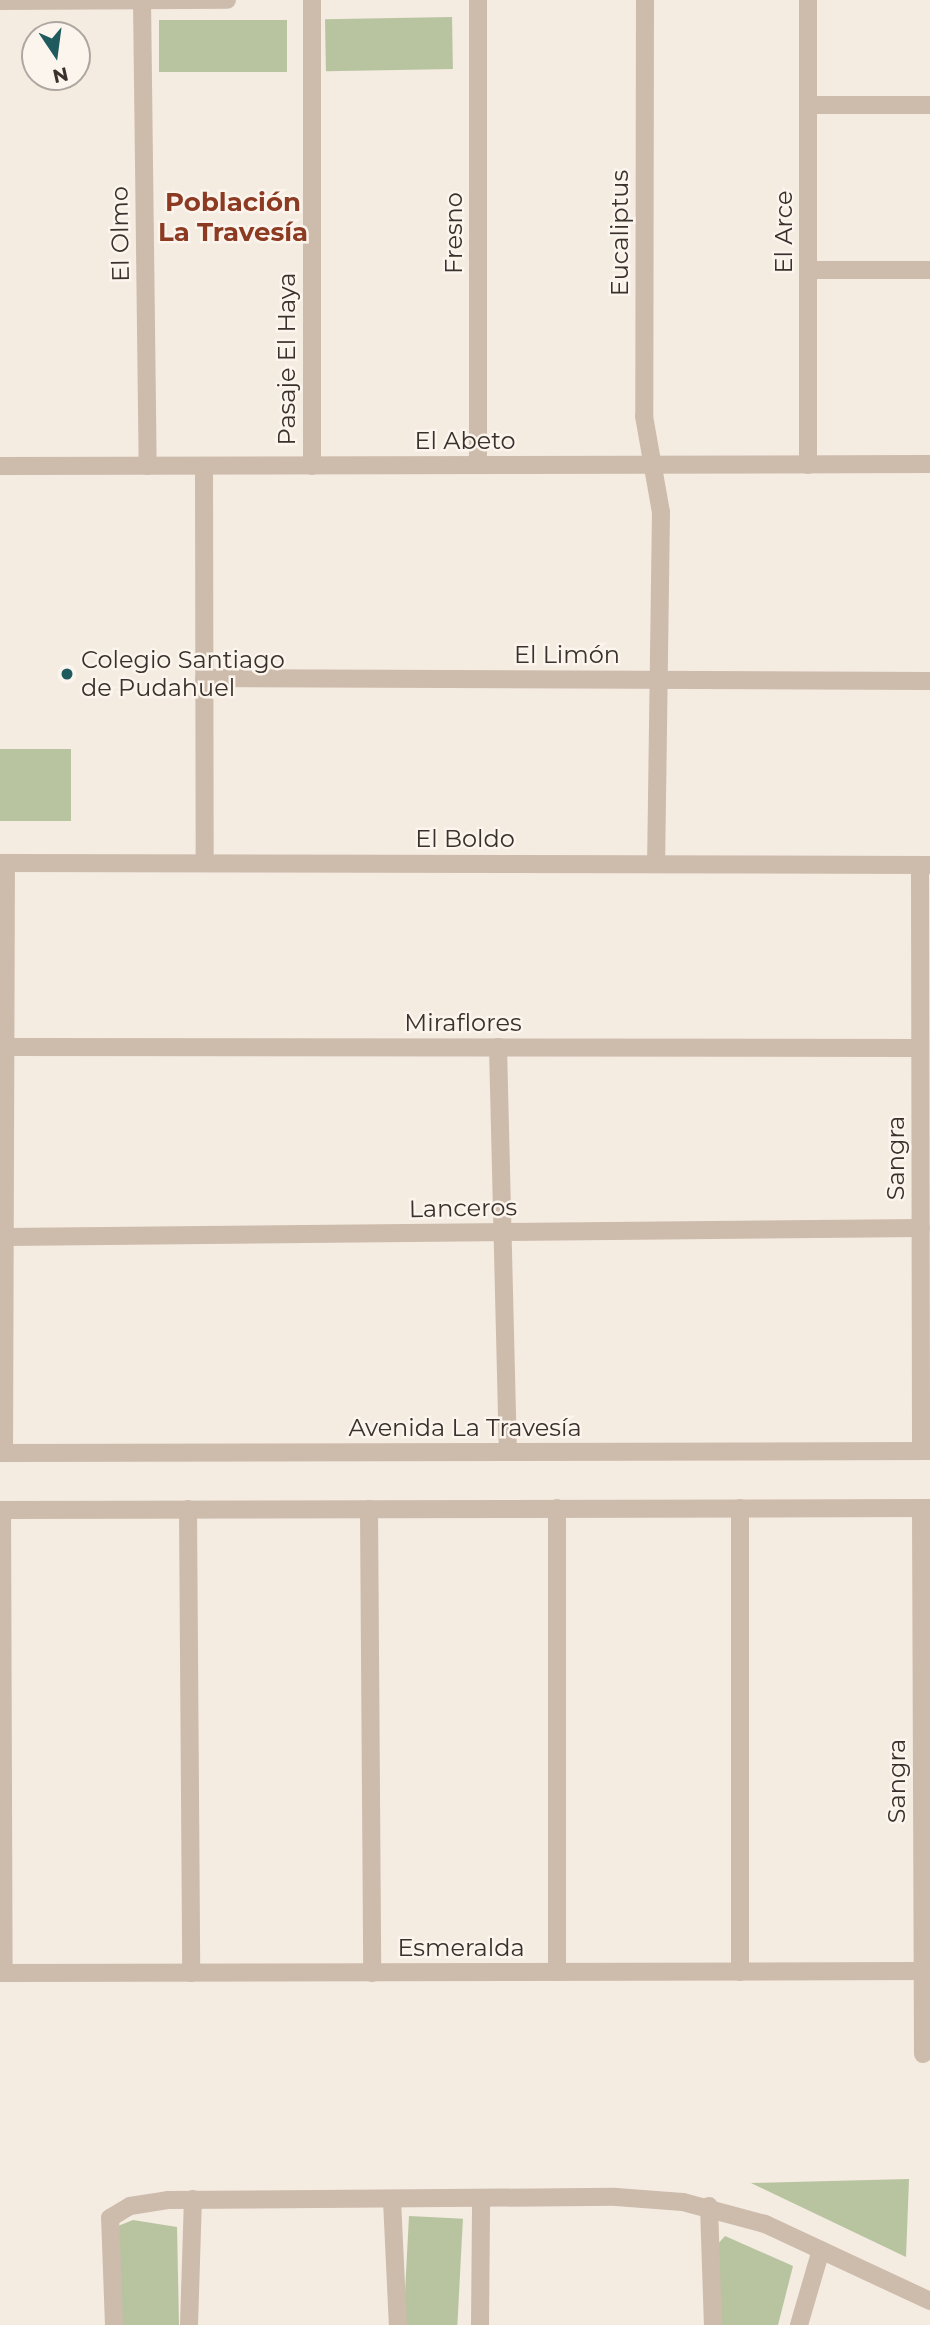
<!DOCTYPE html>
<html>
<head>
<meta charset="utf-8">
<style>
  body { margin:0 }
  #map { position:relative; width:930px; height:2325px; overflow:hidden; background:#f4ebe1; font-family:Montserrat,sans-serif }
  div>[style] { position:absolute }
  .green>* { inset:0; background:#b8c4a0; transform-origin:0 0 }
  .minor>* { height:18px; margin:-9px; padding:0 9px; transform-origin:9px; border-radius:9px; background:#cdbbac }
  .dots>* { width:19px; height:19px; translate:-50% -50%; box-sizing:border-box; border:4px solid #fbf5ee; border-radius:50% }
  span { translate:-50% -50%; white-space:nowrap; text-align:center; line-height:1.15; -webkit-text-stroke:5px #fbf5ee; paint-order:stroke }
  .street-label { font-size:24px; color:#3b302b }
  .poi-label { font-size:24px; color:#3b302b }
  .left { translate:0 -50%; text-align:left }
  .neighbourhood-label { font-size:26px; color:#8c3b22; font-weight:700 }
  .north { position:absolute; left:21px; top:21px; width:70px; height:70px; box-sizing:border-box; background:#fbf5ee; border:2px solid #aea6a0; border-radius:50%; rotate:167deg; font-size:19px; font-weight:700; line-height:28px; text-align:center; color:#3b302b }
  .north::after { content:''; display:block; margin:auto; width:24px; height:32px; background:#1f5a5e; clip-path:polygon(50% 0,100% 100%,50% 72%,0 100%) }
</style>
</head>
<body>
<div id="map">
  <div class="green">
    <div style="left:452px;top:17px;width:52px;height:127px;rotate:89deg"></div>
    <div style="left:287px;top:20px;width:52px;height:128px;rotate:90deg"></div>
    <div style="left:0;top:749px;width:71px;height:72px"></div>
    <div style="clip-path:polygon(909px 2179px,906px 2257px,751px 2183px)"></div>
    <div style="left:409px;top:2216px;width:54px;height:109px;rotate:3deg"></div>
    <div style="clip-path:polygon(133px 2220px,177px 2227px,179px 2325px,119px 2325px,118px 2226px)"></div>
    <div style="clip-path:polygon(725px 2236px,793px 2266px,778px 2325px,720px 2325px,717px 2245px)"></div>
  </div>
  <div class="minor">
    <div style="left:142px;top:0;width:466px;rotate:89.3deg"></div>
    <div style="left:312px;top:0;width:466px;rotate:90deg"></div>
    <div style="left:478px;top:0;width:465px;rotate:90deg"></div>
    <div style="left:645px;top:0;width:416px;rotate:90.1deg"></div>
    <div style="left:644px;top:416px;width:97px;rotate:80deg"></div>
    <div style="left:661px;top:512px;width:352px;rotate:90.8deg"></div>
    <div style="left:808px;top:0;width:465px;rotate:90deg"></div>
    <div style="left:0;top:1px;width:227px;rotate:-0.3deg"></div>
    <div style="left:808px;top:105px;width:122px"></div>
    <div style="left:808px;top:270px;width:122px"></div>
    <div style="left:0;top:466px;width:930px;rotate:-0.12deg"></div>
    <div style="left:204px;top:466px;width:397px;rotate:89.9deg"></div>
    <div style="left:204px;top:678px;width:726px;rotate:0.24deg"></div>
    <div style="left:0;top:863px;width:930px;rotate:0.12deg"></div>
    <div style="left:920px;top:865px;width:586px;rotate:89.9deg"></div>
    <div style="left:5px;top:1047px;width:915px;rotate:0.06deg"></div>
    <div style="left:498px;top:1047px;width:405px;rotate:88.6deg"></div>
    <div style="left:5px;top:1237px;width:916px;rotate:-0.56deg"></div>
    <div style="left:0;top:1453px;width:930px;rotate:-0.12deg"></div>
    <div style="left:4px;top:1453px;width:590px;rotate:-89.81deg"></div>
    <div style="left:557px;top:1508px;width:464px;rotate:90deg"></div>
    <div style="left:921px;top:1508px;width:546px;rotate:89.79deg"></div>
    <div style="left:188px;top:1509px;width:464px;rotate:89.6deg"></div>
    <div style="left:369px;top:1509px;width:464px;rotate:89.6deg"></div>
    <div style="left:0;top:1510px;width:930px;rotate:-0.12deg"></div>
    <div style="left:2px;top:1510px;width:463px;rotate:89.8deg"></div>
    <div style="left:740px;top:1972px;width:464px;rotate:-90deg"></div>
    <div style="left:0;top:1973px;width:923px;rotate:-0.12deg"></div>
    <div style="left:392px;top:2200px;width:125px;rotate:87.3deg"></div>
    <div style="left:709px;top:2206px;width:119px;rotate:88.1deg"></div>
    <div style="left:114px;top:2325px;width:107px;rotate:-92.1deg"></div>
    <div style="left:110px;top:2218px;width:23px;rotate:-31deg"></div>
    <div style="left:130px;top:2206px;width:38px;rotate:-9deg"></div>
    <div style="left:168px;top:2200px;width:448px;rotate:-0.4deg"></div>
    <div style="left:616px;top:2197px;width:67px;rotate:4.3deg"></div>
    <div style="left:683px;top:2202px;width:85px;rotate:15deg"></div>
    <div style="left:765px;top:2224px;width:182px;rotate:25deg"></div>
    <div style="left:189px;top:2325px;width:126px;rotate:-88.2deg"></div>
    <div style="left:480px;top:2325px;width:126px;rotate:-89.5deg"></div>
    <div style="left:799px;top:2325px;width:78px;rotate:-73.7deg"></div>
  </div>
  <div class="dots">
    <div style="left:67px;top:674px;background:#1f5a5e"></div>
  </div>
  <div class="street-label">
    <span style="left:784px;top:232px;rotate:-90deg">El Arce</span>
    <span style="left:454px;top:233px;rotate:-90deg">Fresno</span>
    <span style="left:620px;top:233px;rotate:-90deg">Eucaliptus</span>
    <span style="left:120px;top:234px;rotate:-91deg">El Olmo</span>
    <span style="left:287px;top:359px;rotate:-90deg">Pasaje El Haya</span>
    <span style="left:465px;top:441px">El Abeto</span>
    <span style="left:567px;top:655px">El Limón</span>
    <span style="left:465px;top:839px">El Boldo</span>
    <span style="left:463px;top:1023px">Miraflores</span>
    <span style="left:896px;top:1158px;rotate:-90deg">Sangra</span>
    <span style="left:463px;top:1208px;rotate:-1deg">Lanceros</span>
    <span style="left:465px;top:1428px">Avenida La Travesía</span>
    <span style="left:897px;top:1781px;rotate:-90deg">Sangra</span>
    <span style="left:461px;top:1948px">Esmeralda</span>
  </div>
  <div class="poi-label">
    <span class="left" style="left:81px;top:674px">Colegio Santiago<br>de Pudahuel</span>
  </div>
  <div class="neighbourhood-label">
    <span style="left:233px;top:218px">Población<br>La Travesía</span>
  </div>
  <div class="north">N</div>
</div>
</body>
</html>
